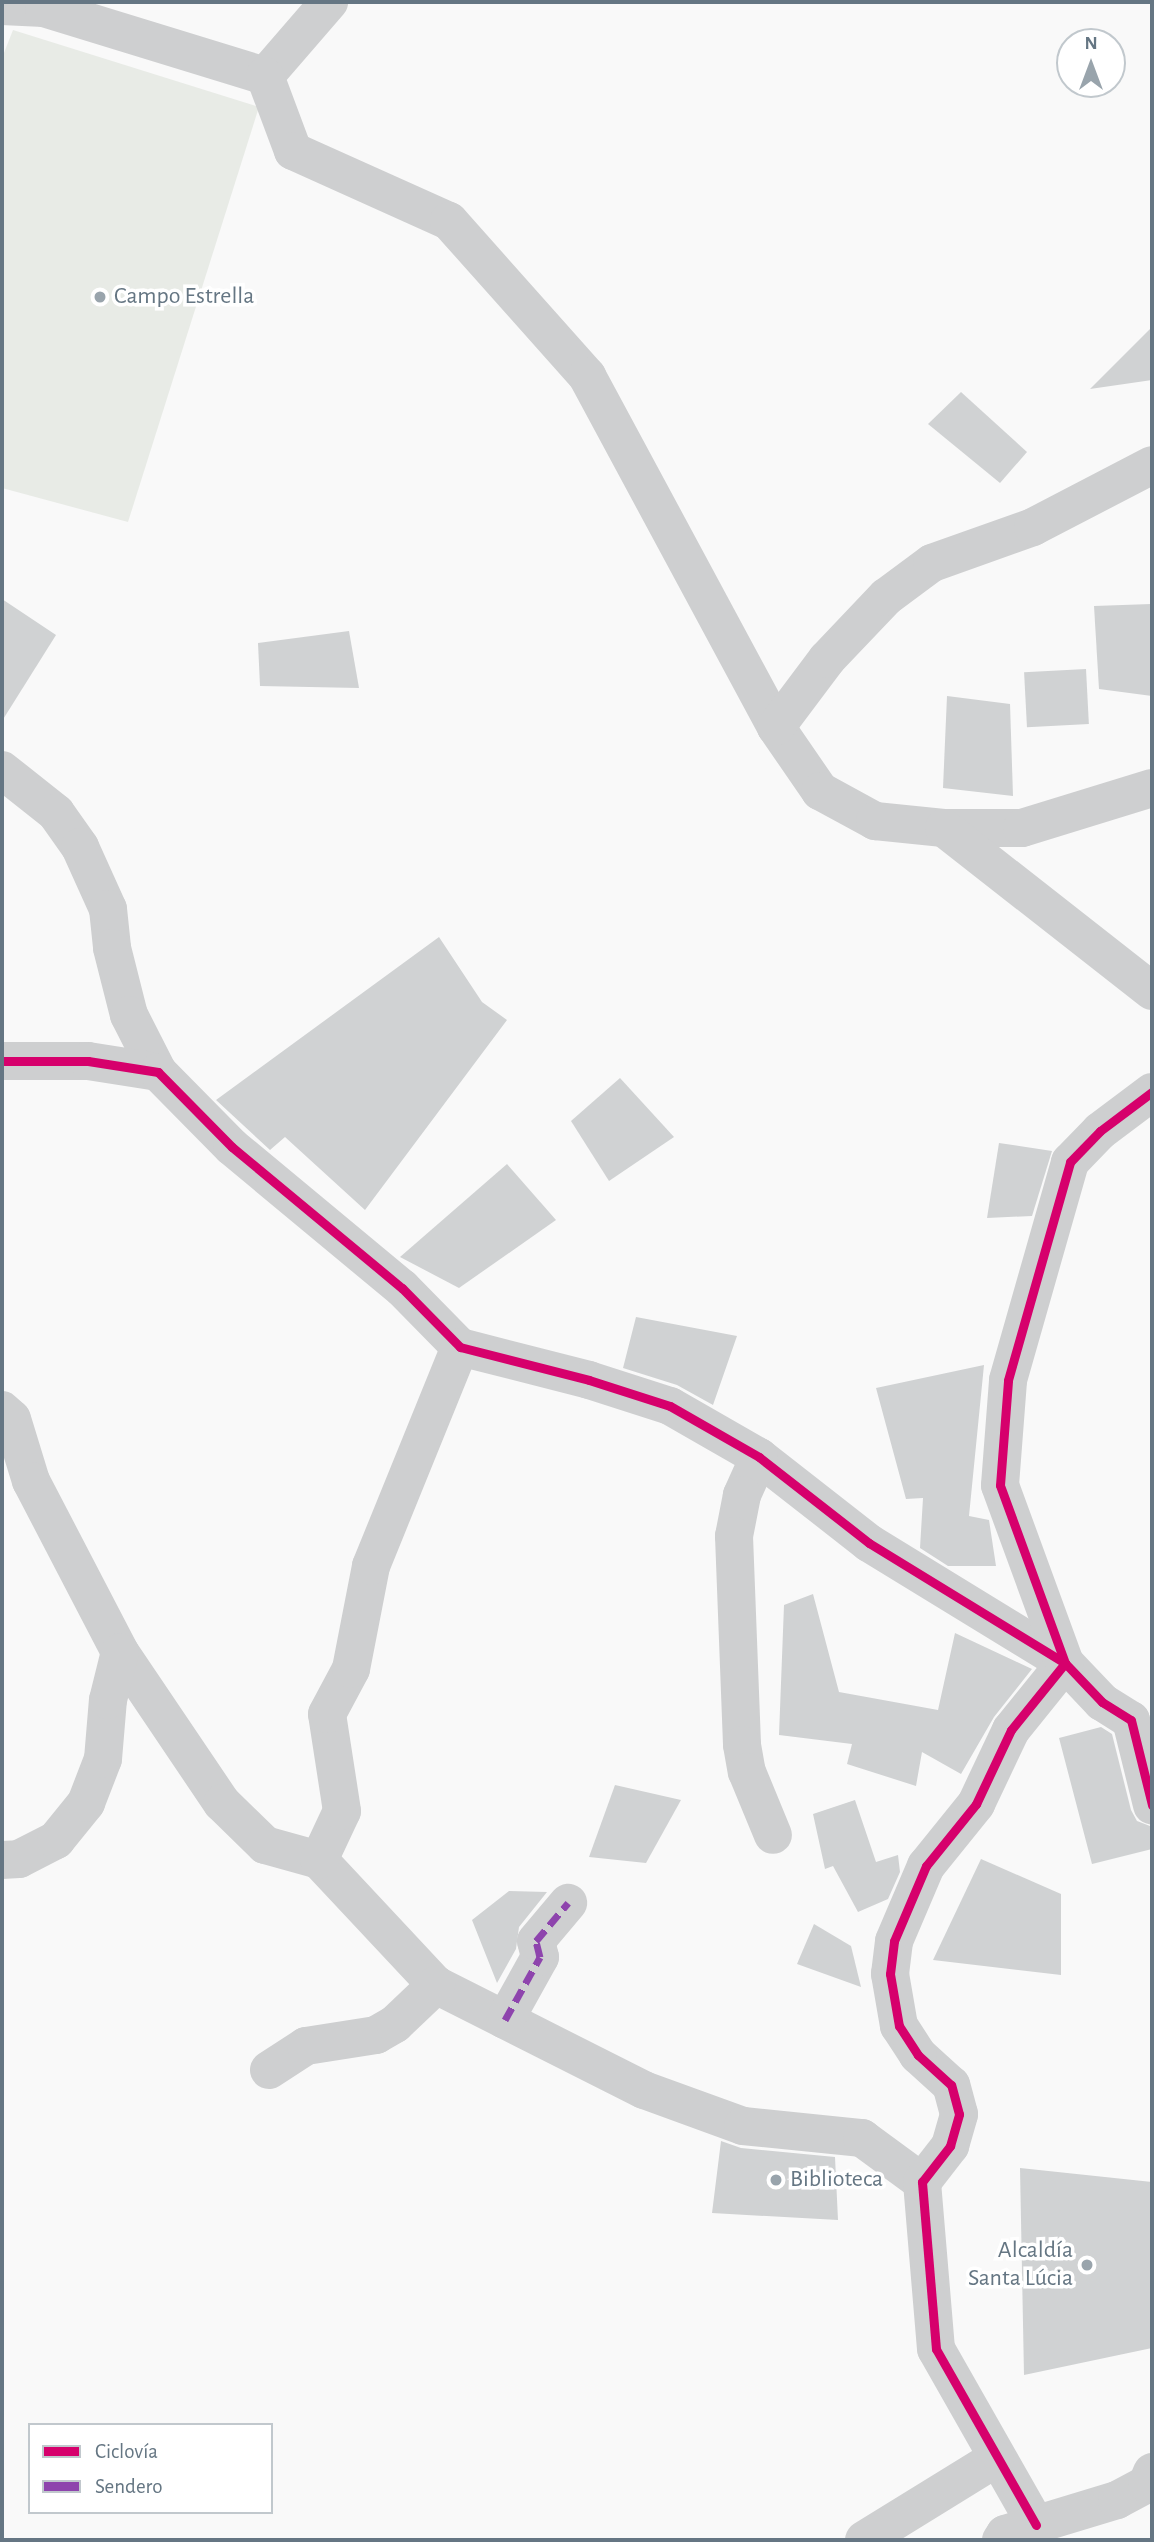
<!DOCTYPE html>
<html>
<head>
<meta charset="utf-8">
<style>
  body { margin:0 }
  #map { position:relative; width:1154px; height:2542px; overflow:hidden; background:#f9f9f9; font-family:"Alegreya Sans",sans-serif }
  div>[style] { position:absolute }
  .green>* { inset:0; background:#e8ebe6 }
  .building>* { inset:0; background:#d0d2d3; transform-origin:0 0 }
  .minor>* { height:38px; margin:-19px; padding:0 19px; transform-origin:19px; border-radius:19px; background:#cecfd0 }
  .quiet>* { height:7px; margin-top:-3.5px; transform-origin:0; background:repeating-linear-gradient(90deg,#8e44ad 0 14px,transparent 0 21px) }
  .cycleway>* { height:9px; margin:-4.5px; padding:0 4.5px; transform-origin:4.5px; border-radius:4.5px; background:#d6006c }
  .dots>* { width:19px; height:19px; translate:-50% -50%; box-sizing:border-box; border:4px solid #fff; border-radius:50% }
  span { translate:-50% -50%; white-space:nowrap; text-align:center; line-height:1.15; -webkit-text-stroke:7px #fff; paint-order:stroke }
  .poi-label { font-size:24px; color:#657683 }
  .left { translate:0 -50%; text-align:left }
  .right { translate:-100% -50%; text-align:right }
  .frame { position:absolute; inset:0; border:4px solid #657683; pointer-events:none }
  .legend { position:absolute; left:28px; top:2423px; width:245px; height:91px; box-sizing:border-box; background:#fff; border:2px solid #c1c8cd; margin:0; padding:9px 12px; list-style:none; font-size:21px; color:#657683 }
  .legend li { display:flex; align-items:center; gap:14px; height:35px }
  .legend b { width:35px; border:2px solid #c1c8cd }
  .north { position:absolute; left:1056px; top:28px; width:70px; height:70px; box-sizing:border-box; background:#fff; border:2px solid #c1c8cd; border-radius:50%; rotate:0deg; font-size:19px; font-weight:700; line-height:28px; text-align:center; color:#657683 }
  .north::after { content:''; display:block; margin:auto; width:24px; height:32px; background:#99a4ac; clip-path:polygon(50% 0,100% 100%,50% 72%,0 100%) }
</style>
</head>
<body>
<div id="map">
  <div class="green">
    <div style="clip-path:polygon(13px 30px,259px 107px,128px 522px,2px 488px,2px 58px)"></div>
  </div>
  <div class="building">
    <div style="clip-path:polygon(1152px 327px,1152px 380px,1090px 389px)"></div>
    <div style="clip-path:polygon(961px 392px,1027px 452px,1000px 483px,928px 424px)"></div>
    <div style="clip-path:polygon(2px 599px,56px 635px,2px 721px)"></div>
    <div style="clip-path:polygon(1151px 604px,1152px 696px,1099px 689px,1094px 606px)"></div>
    <div style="clip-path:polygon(349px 631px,359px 688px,260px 686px,258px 643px)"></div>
    <div style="left:1086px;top:669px;width:55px;height:62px;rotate:87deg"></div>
    <div style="clip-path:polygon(947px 696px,1010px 704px,1013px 796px,943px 788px)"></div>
    <div style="clip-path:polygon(439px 937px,482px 1002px,507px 1020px,365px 1210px,285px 1137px,270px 1150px,216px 1100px)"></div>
    <div style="clip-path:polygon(620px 1078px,674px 1137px,609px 1181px,571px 1121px)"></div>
    <div style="clip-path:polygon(999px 1143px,1052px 1151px,1032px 1216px,987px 1218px)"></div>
    <div style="clip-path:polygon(507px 1164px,556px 1220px,459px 1288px,400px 1257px)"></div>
    <div style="clip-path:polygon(636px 1317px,737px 1336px,713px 1405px,677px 1385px,623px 1368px)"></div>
    <div style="clip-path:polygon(984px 1365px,969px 1516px,989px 1520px,996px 1566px,948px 1566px,920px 1548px,923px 1498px,906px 1499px,876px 1388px)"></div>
    <div style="clip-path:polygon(813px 1594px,839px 1692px,938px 1710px,955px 1633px,1032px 1669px,994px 1717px,961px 1774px,922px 1752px,916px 1786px,847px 1764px,852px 1744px,779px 1735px,784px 1605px)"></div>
    <div style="clip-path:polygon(1101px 1727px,1112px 1734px,1131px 1810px,1137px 1821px,1150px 1826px,1152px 1849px,1092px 1864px,1059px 1738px)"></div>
    <div style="clip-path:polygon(615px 1785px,681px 1800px,646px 1863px,589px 1857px)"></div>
    <div style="clip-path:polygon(855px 1800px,876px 1862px,898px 1855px,900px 1872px,888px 1899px,858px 1912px,833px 1866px,825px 1869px,813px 1814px)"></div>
    <div style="clip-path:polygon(981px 1859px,1061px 1894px,1061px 1975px,933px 1960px)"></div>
    <div style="clip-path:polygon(509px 1891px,547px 1892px,519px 1927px,516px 1949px,497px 1983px,472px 1920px)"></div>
    <div style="clip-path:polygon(814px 1924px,851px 1946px,861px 1987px,797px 1964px)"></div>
    <div style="clip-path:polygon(721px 2141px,741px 2148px,835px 2157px,838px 2220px,712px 2213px)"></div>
    <div style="clip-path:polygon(1020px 2168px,1152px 2182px,1152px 2348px,1024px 2375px)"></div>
  </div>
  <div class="minor">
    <div style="left:2px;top:6px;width:42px;rotate:2.7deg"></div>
    <div style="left:44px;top:8px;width:231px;rotate:17.1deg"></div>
    <div style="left:265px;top:76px;width:98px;rotate:-49.1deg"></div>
    <div style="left:265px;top:76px;width:80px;rotate:69.5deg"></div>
    <div style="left:293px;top:151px;width:171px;rotate:24.2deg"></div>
    <div style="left:449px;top:221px;width:208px;rotate:48.3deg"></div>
    <div style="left:587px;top:376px;width:399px;rotate:61.7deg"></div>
    <div style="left:776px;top:727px;width:78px;rotate:55.5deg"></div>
    <div style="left:820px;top:791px;width:63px;rotate:28.6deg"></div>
    <div style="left:875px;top:821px;width:69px;rotate:5.8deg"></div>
    <div style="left:944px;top:828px;width:78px"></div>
    <div style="left:1022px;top:828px;width:136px;rotate:-17.1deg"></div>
    <div style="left:776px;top:727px;width:85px;rotate:-53.1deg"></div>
    <div style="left:827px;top:659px;width:86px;rotate:-46.4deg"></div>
    <div style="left:886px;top:597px;width:57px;rotate:-36.5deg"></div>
    <div style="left:932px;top:563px;width:107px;rotate:-19.6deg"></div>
    <div style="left:1033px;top:527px;width:134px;rotate:-27.5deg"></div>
    <div style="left:2px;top:770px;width:69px;rotate:38.5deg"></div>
    <div style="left:56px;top:813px;width:42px;rotate:54.8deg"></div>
    <div style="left:80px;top:847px;width:68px;rotate:65.7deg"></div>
    <div style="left:108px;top:909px;width:39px;rotate:84deg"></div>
    <div style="left:112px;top:948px;width:69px;rotate:75.8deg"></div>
    <div style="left:129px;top:1015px;width:64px;rotate:63deg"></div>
    <div style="left:944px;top:828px;width:264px;rotate:38.1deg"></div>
    <div style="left:2px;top:1061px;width:86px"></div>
    <div style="left:88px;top:1061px;width:71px;rotate:8.9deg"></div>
    <div style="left:158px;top:1072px;width:105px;rotate:45.4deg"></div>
    <div style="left:232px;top:1147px;width:221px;rotate:39.7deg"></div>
    <div style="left:402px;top:1288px;width:83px;rotate:45.5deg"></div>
    <div style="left:460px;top:1347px;width:133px;rotate:14.3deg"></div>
    <div style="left:589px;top:1380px;width:85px;rotate:17.8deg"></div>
    <div style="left:670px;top:1406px;width:103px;rotate:29.8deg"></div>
    <div style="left:759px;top:1457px;width:140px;rotate:38deg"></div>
    <div style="left:869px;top:1543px;width:230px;rotate:31.5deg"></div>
    <div style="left:1065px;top:1663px;width:54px;rotate:46.5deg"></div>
    <div style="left:1102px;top:1702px;width:34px;rotate:32deg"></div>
    <div style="left:1131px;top:1720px;width:88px;rotate:76.1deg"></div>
    <div style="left:2px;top:1410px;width:13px;rotate:42deg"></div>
    <div style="left:12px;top:1419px;width:65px;rotate:73deg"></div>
    <div style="left:31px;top:1481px;width:193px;rotate:62.5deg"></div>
    <div style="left:120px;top:1652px;width:182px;rotate:56deg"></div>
    <div style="left:222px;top:1803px;width:60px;rotate:44.3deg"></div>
    <div style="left:265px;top:1845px;width:56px;rotate:15.5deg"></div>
    <div style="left:319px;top:1860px;width:171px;rotate:46.9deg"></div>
    <div style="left:436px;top:1985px;width:233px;rotate:26.8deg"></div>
    <div style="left:644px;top:2090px;width:105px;rotate:20deg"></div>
    <div style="left:743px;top:2126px;width:120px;rotate:5.8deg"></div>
    <div style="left:862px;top:2138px;width:74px;rotate:36.3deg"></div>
    <div style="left:759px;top:1457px;width:42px;rotate:114.1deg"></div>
    <div style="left:742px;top:1495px;width:42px;rotate:101deg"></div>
    <div style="left:734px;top:1536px;width:209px;rotate:87.8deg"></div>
    <div style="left:742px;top:1745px;width:27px;rotate:80deg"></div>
    <div style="left:747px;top:1772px;width:68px;rotate:67.6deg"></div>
    <div style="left:2px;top:1860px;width:17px;rotate:-3deg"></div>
    <div style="left:19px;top:1859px;width:42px;rotate:-27.2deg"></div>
    <div style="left:56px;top:1840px;width:48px;rotate:-51deg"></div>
    <div style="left:86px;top:1803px;width:47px;rotate:-68.9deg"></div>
    <div style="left:103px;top:1759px;width:59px;rotate:-85.2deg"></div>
    <div style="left:108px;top:1700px;width:49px;rotate:-76deg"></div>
    <div style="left:319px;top:1860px;width:54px;rotate:-64.9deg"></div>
    <div style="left:342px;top:1811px;width:98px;rotate:-98.8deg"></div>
    <div style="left:327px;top:1714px;width:51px;rotate:-61.9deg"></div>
    <div style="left:351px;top:1669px;width:105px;rotate:-79deg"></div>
    <div style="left:371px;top:1566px;width:236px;rotate:-67.9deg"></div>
    <div style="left:505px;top:2020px;width:72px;rotate:-60.9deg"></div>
    <div style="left:540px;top:1957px;width:16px;rotate:-104deg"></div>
    <div style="left:536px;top:1941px;width:50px;rotate:-49.9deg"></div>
    <div style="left:269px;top:2070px;width:44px;rotate:-33deg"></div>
    <div style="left:306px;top:2046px;width:71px;rotate:-8.9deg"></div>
    <div style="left:376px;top:2035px;width:22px;rotate:-30deg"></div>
    <div style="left:395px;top:2024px;width:57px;rotate:-43.6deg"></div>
    <div style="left:1036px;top:2525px;width:202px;rotate:-119.6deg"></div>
    <div style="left:936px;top:2349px;width:168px;rotate:-94.8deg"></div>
    <div style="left:922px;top:2182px;width:46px;rotate:-52.1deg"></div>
    <div style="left:950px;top:2146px;width:33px;rotate:-74deg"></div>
    <div style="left:959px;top:2114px;width:30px;rotate:-105deg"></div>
    <div style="left:951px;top:2085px;width:45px;rotate:-137.7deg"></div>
    <div style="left:918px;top:2055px;width:35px;rotate:-123deg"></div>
    <div style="left:899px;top:2026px;width:53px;rotate:-99.8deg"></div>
    <div style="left:890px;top:1974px;width:33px;rotate:-83deg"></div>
    <div style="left:894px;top:1941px;width:82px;rotate:-66.9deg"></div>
    <div style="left:926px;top:1866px;width:80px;rotate:-51.1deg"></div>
    <div style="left:976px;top:1804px;width:82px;rotate:-64.7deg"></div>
    <div style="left:1011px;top:1730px;width:86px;rotate:-51.1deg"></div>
    <div style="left:1065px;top:1663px;width:189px;rotate:-110.1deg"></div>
    <div style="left:1000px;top:1485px;width:105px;rotate:-85.6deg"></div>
    <div style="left:1008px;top:1380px;width:227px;rotate:-74.1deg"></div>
    <div style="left:1070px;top:1162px;width:43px;rotate:-45.9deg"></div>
    <div style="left:1100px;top:1131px;width:65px;rotate:-36.9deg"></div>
    <div style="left:864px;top:2540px;width:154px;rotate:-31.7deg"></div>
    <div style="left:1001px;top:2540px;width:7px;rotate:-56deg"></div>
    <div style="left:1005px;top:2534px;width:117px;rotate:-16.9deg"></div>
    <div style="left:1117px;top:2500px;width:34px;rotate:-28deg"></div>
    <div style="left:1147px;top:2484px;width:13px;rotate:-67deg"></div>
  </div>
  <div class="quiet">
    <div style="left:505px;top:2020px;width:72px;rotate:-60.9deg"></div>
    <div style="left:540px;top:1957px;width:16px;rotate:-104deg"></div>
    <div style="left:536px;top:1941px;width:50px;rotate:-49.9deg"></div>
  </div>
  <div class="cycleway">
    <div style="left:2px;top:1061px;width:86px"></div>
    <div style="left:88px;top:1061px;width:71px;rotate:8.9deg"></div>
    <div style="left:158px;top:1072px;width:105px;rotate:45.4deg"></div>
    <div style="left:232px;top:1147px;width:221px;rotate:39.7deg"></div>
    <div style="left:402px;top:1288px;width:83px;rotate:45.5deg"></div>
    <div style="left:460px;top:1347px;width:133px;rotate:14.3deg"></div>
    <div style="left:589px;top:1380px;width:85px;rotate:17.8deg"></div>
    <div style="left:670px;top:1406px;width:103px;rotate:29.8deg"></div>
    <div style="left:759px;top:1457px;width:140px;rotate:38deg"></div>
    <div style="left:869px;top:1543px;width:230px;rotate:31.5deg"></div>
    <div style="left:1065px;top:1663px;width:54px;rotate:46.5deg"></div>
    <div style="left:1102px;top:1702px;width:34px;rotate:32deg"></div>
    <div style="left:1131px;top:1720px;width:88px;rotate:76.1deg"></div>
    <div style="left:1036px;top:2525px;width:202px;rotate:-119.6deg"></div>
    <div style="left:936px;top:2349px;width:168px;rotate:-94.8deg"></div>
    <div style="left:922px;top:2182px;width:46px;rotate:-52.1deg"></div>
    <div style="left:950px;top:2146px;width:33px;rotate:-74deg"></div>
    <div style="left:959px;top:2114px;width:30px;rotate:-105deg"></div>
    <div style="left:951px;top:2085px;width:45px;rotate:-137.7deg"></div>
    <div style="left:918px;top:2055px;width:35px;rotate:-123deg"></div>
    <div style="left:899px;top:2026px;width:53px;rotate:-99.8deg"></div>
    <div style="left:890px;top:1974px;width:33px;rotate:-83deg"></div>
    <div style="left:894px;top:1941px;width:82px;rotate:-66.9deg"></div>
    <div style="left:926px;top:1866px;width:80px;rotate:-51.1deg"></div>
    <div style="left:976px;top:1804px;width:82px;rotate:-64.7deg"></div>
    <div style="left:1011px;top:1730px;width:86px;rotate:-51.1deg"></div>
    <div style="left:1065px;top:1663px;width:189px;rotate:-110.1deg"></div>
    <div style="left:1000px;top:1485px;width:105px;rotate:-85.6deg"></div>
    <div style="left:1008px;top:1380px;width:227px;rotate:-74.1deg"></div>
    <div style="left:1070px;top:1162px;width:43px;rotate:-45.9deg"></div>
    <div style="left:1100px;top:1131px;width:65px;rotate:-36.9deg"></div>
  </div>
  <div class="dots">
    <div style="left:100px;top:297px;background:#99a4ac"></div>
    <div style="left:776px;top:2180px;background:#99a4ac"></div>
    <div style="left:1087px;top:2265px;background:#99a4ac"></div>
  </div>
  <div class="poi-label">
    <span class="left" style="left:114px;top:297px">Campo Estrella</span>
    <span class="left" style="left:790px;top:2180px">Biblioteca</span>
    <span class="right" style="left:1073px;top:2265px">Alcaldía<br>Santa Lúcia</span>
  </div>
  <div class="frame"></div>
  <ul class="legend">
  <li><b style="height:9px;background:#d6006c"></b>Ciclovía</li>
  <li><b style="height:9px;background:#8e44ad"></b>Sendero</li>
  </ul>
  <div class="north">N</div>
</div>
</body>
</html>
